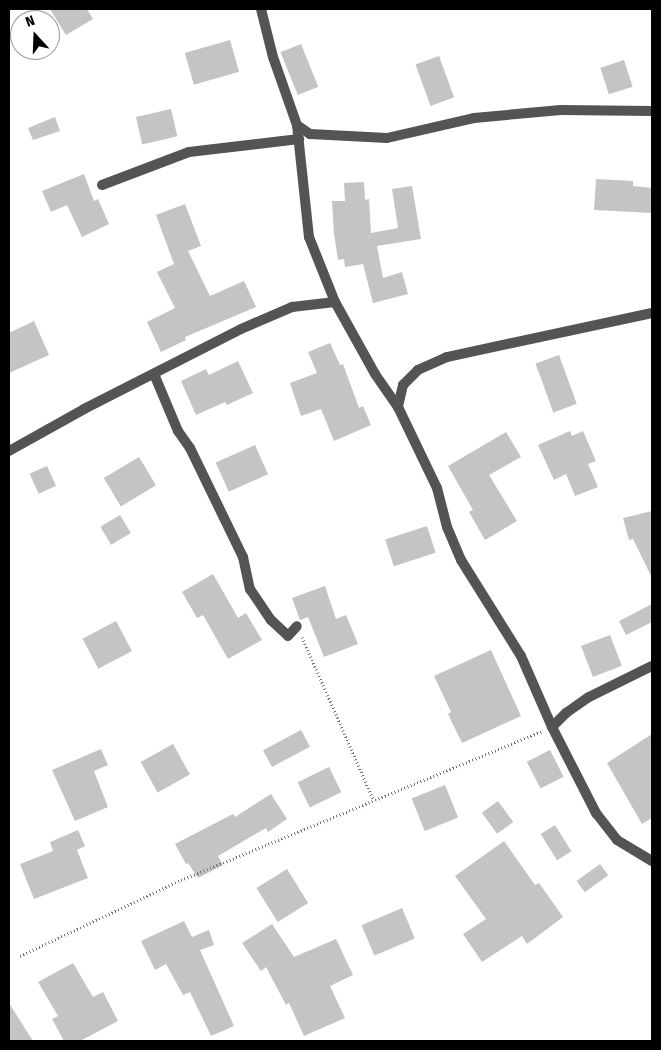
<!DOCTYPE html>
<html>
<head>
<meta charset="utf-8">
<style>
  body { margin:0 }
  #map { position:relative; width:661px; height:1050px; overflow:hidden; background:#fff; font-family:"Fira Sans Condensed",sans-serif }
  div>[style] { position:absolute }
  .building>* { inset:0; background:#c4c4c4; transform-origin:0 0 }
  .path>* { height:3px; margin-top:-1.5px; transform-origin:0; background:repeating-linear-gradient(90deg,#767676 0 1px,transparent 0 3.5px) }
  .minor>* { height:10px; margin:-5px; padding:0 5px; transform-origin:5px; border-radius:5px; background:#545454 }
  span { translate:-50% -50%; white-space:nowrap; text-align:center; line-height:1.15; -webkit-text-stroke:4px #fff; paint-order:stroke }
  .frame { position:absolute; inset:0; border:10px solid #000; pointer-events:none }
  .north { position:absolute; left:10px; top:10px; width:50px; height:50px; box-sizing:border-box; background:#fff; border:1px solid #999; border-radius:50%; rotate:340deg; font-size:14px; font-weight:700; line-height:20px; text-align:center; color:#000 }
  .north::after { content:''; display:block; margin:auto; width:18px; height:22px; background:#000; clip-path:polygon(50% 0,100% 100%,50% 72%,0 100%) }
</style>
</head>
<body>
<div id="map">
  <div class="building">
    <div style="clip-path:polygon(50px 9px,87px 9px,93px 19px,66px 35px)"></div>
    <div style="left:230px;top:40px;width:33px;height:47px;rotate:74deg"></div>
    <div style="left:301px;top:44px;width:46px;height:22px;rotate:68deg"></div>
    <div style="left:439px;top:56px;width:44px;height:25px;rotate:70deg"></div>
    <div style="left:624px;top:60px;width:28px;height:25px;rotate:72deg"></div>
    <div style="left:171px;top:109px;width:28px;height:36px;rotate:77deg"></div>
    <div style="clip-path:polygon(55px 117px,60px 131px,33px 140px,28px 128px)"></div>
    <div style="clip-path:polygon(84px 174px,94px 201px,98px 199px,109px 224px,82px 237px,67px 205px,51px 212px,42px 191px)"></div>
    <div style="clip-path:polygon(596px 179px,633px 181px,633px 186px,652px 188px,652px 213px,594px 210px)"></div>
    <div style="clip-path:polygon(364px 182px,365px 200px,369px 199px,371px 233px,398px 228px,392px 189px,412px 186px,421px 239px,377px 246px,383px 278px,402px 272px,408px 294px,373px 303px,363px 264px,345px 267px,344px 259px,338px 260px,334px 234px,332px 201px,345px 201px,344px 183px)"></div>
    <div style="clip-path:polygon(185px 204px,201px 246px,188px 251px,210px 296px,244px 281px,256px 307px,185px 337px,186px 340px,161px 352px,147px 322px,175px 308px,157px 272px,174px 264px,156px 215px)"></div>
    <div style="clip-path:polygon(34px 321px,49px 355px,9px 373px,9px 333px)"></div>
    <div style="clip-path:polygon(330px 343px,340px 365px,343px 364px,359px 408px,363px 406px,371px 425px,334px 441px,321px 409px,301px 416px,290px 383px,317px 373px,308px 352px)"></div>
    <div style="left:559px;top:355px;width:52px;height:25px;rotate:70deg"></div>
    <div style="clip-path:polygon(238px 361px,253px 393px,227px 405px,225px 402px,196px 415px,181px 381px,206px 369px,209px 375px)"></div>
    <div style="clip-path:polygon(570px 431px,572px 436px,583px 431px,596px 461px,588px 464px,598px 487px,575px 496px,566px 474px,554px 480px,538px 445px)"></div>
    <div style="clip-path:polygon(506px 432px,521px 457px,489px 475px,517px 521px,485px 540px,469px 512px,473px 510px,448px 466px)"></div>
    <div style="left:255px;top:445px;width:32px;height:43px;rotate:66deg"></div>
    <div style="left:139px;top:457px;width:33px;height:41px;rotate:59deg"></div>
    <div style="left:47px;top:466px;width:22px;height:19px;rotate:66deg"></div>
    <div style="clip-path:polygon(652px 511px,652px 578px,633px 539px,629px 540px,623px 518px)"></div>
    <div style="left:120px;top:515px;width:21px;height:23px;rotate:59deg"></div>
    <div style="left:427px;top:526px;width:28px;height:44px;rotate:72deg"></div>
    <div style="clip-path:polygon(213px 574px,238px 618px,246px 613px,262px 640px,228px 659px,203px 615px,197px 618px,182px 592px)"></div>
    <div style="clip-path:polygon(325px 586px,336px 619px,346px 615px,358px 644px,324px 657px,308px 617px,300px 620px,292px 598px)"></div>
    <div style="clip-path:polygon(652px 604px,652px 622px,626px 635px,619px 621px)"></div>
    <div style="left:116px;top:621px;width:34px;height:38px;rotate:62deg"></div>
    <div style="left:610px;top:635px;width:33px;height:31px;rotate:69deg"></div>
    <div style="clip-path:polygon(491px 650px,521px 716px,462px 743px,448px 714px,451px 712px,434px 676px)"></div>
    <div style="left:301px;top:730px;width:19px;height:43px;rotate:62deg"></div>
    <div style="clip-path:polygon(652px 734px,652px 818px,642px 824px,607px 763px)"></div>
    <div style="left:173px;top:744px;width:35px;height:37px;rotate:61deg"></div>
    <div style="clip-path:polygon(101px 749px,108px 765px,94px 771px,108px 807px,75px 821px,52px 770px)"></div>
    <div style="left:550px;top:750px;width:30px;height:26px;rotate:63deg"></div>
    <div style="left:329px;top:767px;width:28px;height:35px;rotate:64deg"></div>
    <div style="left:445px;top:785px;width:35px;height:36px;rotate:68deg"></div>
    <div style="clip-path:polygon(271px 794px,287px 819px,268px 832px,266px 828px,218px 856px,223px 865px,198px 878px,188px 863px,186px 864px,175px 844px,233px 814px,235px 817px)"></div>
    <div style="left:498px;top:801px;width:26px;height:20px;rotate:54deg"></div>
    <div style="left:555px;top:825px;width:31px;height:17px;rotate:58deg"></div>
    <div style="clip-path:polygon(78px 830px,85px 846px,77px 850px,88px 878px,34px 899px,20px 864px,53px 851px,50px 842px)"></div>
    <div style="clip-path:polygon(504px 841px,535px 885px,539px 883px,563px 917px,527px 944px,522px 936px,482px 962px,463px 934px,486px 919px,455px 876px)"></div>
    <div style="left:600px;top:864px;width:14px;height:29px;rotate:54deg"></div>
    <div style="left:287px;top:869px;width:40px;height:36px;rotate:58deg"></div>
    <div style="left:402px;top:908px;width:33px;height:44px;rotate:67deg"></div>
    <div style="clip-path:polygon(184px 921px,192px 937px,209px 930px,214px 945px,200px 950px,234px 1026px,211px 1036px,190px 992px,183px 995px,166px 964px,155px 970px,141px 941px)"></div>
    <div style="clip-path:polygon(272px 924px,294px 957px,336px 939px,353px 975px,330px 986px,345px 1018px,304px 1036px,289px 1003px,286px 1005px,266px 967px,261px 971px,242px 943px)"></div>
    <div style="clip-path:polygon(73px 963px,93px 997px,103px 992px,118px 1021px,80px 1041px,64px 1041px,52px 1019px,58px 1016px,38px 982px)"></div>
    <div style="clip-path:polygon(9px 1003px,33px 1041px,9px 1041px)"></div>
  </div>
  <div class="path">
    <div style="left:302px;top:637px;width:177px;rotate:66.3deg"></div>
    <div style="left:20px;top:956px;width:178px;rotate:-25.3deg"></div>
    <div style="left:181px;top:880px;width:391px;rotate:-22.4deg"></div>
  </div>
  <div class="minor">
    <div style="left:261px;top:9px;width:49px;rotate:76deg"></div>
    <div style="left:273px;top:57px;width:72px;rotate:70.6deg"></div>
    <div style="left:297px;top:125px;width:16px;rotate:35deg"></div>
    <div style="left:310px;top:134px;width:77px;rotate:3deg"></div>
    <div style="left:387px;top:138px;width:89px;rotate:-12.9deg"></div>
    <div style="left:474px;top:118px;width:87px;rotate:-5.3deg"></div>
    <div style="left:561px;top:110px;width:91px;rotate:0.6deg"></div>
    <div style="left:297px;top:125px;width:113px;rotate:83.9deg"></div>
    <div style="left:309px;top:237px;width:70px;rotate:68.2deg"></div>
    <div style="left:335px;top:302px;width:82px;rotate:60.9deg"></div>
    <div style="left:375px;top:374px;width:40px;rotate:55.1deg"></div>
    <div style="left:102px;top:185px;width:93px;rotate:-20.8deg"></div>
    <div style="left:189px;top:152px;width:111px;rotate:-6.7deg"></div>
    <div style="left:652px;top:313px;width:210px;rotate:167.9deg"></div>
    <div style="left:447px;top:357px;width:32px;rotate:156deg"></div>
    <div style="left:418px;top:370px;width:21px;rotate:135deg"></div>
    <div style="left:403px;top:385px;width:23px;rotate:103deg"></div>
    <div style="left:398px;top:407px;width:90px;rotate:64.3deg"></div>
    <div style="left:437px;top:488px;width:40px;rotate:75.6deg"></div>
    <div style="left:447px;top:527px;width:36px;rotate:67deg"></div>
    <div style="left:461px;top:560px;width:113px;rotate:58deg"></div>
    <div style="left:521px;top:656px;width:77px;rotate:66.4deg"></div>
    <div style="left:552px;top:727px;width:97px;rotate:62.9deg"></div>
    <div style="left:596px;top:813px;width:34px;rotate:52deg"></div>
    <div style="left:617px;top:840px;width:41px;rotate:31deg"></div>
    <div style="left:154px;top:374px;width:62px;rotate:67.2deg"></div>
    <div style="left:178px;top:431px;width:21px;rotate:55deg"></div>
    <div style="left:190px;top:448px;width:121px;rotate:64.1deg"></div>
    <div style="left:243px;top:557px;width:33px;rotate:78deg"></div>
    <div style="left:250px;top:589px;width:37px;rotate:56deg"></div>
    <div style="left:271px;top:620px;width:23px;rotate:43deg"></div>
    <div style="left:288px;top:636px;width:13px;rotate:-48deg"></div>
    <div style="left:9px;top:451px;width:86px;rotate:-29.2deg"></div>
    <div style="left:84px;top:409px;width:176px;rotate:-27deg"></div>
    <div style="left:241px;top:329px;width:56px;rotate:-23.3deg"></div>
    <div style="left:292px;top:307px;width:43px;rotate:-6.6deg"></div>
    <div style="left:552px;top:727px;width:20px;rotate:-45deg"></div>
    <div style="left:566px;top:713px;width:28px;rotate:-35deg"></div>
    <div style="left:589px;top:697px;width:70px;rotate:-26.2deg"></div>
  </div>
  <div class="frame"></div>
  <div class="north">N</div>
</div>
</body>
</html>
